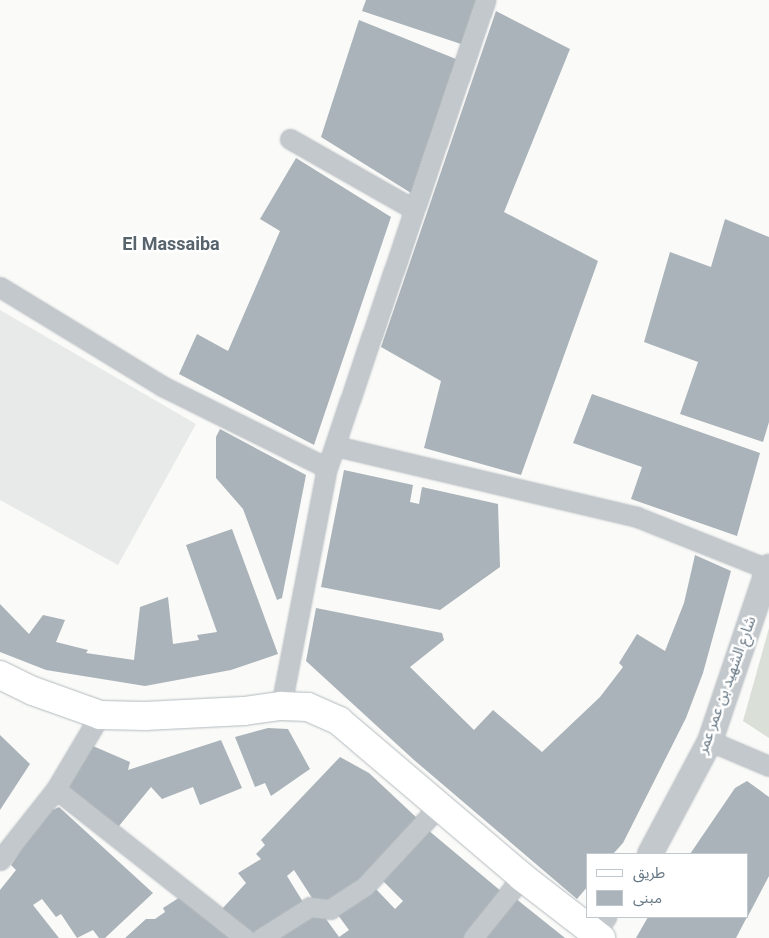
<!DOCTYPE html>
<html>
<head>
<meta charset="utf-8">
<style>
  body { margin:0 }
  #map { position:relative; width:769px; height:938px; overflow:hidden; background:#fafaf8; font-family:Roboto,"Noto Sans Arabic",sans-serif }
  div>[style] { position:absolute }
  .built>* { inset:0; background:#e8e9e9 }
  .green>* { inset:0; background:#dadfd7 }
  .building>* { inset:0; background:#aab3b9 }
  .roads { filter:drop-shadow(0 0 1px #b3babf) drop-shadow(0 0 1px #b3babf) }
  .minor>* { height:19px; margin:-9.5px; padding:0 9.5px; transform-origin:9.5px; border-radius:9.5px; background:#c3c8cc }
  .tertiary>* { height:24px; margin:-12px; padding:0 12px; transform-origin:12px; border-radius:12px; background:#c3c8cc }
  .secondary>* { height:28px; margin:-14px; padding:0 14px; transform-origin:14px; border-radius:14px; background:#fff }
  span { translate:-50% -50%; white-space:nowrap; text-align:center; line-height:1.15; -webkit-text-stroke:5px #fff; paint-order:stroke }
  .street-label { font-size:15px; color:#657683 }
  .quarter-label { font-size:18px; color:#57646e; font-weight:700 }
  .legend { position:absolute; left:586px; top:853px; width:162px; height:65px; box-sizing:border-box; background:#fff; border:1px solid #c1c8cd; margin:0; padding:6px 9px; list-style:none; font-size:15px; color:#657683 }
  .legend li { display:flex; align-items:center; gap:10px; height:25px }
  .legend b { width:25px; border:1px solid #c1c8cd }
</style>
</head>
<body>
<div id="map">
  <div class="built">
    <div style="clip-path:polygon(0 310px,196px 424px,118px 565px,0 500px)"></div>
  </div>
  <div class="green">
    <div style="clip-path:polygon(769px 628px,769px 738px,743px 721px)"></div>
  </div>
  <div class="building">
    <div style="clip-path:polygon(366px 0,476px 0,461px 44px,362px 11px)"></div>
    <div style="clip-path:polygon(496px 11px,570px 49px,504px 212px,598px 261px,521px 475px,424px 448px,441px 381px,381px 347px)"></div>
    <div style="clip-path:polygon(359px 20px,456px 59px,411px 193px,321px 137px)"></div>
    <div style="clip-path:polygon(296px 158px,391px 217px,314px 445px,179px 374px,197px 334px,228px 351px,280px 231px,260px 219px)"></div>
    <div style="clip-path:polygon(725px 219px,769px 237px,769px 422px,763px 442px,680px 414px,698px 362px,644px 342px,670px 252px,711px 267px)"></div>
    <div style="clip-path:polygon(592px 394px,760px 453px,737px 536px,631px 499px,642px 467px,573px 443px)"></div>
    <div style="clip-path:polygon(220px 429px,306px 475px,282px 598px,277px 600px,243px 509px,216px 478px,216px 437px)"></div>
    <div style="clip-path:polygon(344px 470px,413px 485px,410px 502px,419px 504px,422px 487px,498px 504px,500px 567px,440px 610px,321px 587px)"></div>
    <div style="clip-path:polygon(232px 529px,278px 654px,231px 670px,145px 686px,46px 670px,0 652px,0 604px,29px 634px,43px 615px,65px 620px,56px 642px,88px 650px,86px 653px,134px 660px,140px 607px,168px 597px,173px 644px,199px 640px,197px 635px,217px 632px,186px 545px)"></div>
    <div style="clip-path:polygon(695px 555px,731px 571px,703px 673px,686px 718px,623px 843px,613px 854px,588px 854px,588px 886px,577px 899px,414px 760px,306px 661px,316px 608px,442px 633px,444px 640px,410px 667px,474px 730px,493px 710px,542px 752px,600px 697px,623px 667px,619px 663px,637px 634px,665px 651px,684px 603px)"></div>
    <div style="clip-path:polygon(268px 728px,288px 729px,310px 769px,271px 796px,265px 783px,255px 787px,235px 737px)"></div>
    <div style="clip-path:polygon(0 735px,30px 764px,0 810px)"></div>
    <div style="clip-path:polygon(221px 740px,242px 788px,200px 805px,193px 787px,162px 799px,151px 787px,114px 832px,56px 785px,86px 743px,130px 762px,128px 770px)"></div>
    <div style="clip-path:polygon(340px 757px,369px 773px,418px 819px,362px 881px,332px 901px,314px 901px,294px 870px,287px 876px,303px 902px,251px 936px,222px 909px,246px 883px,238px 873px,261px 859px,256px 854px,265px 845px,261px 840px)"></div>
    <div style="clip-path:polygon(747px 781px,769px 797px,769px 876px,748px 916px,748px 854px,690px 854px,735px 788px)"></div>
    <div style="clip-path:polygon(59px 807px,153px 893px,105px 938px,99px 938px,93px 930px,77px 938px,61px 914px,56px 917px,42px 899px,33px 905px,59px 938px,0 938px,0 890px,16px 870px,11px 865px,46px 813px)"></div>
    <div style="clip-path:polygon(428px 830px,502px 892px,464px 938px,272px 938px,321px 912px,339px 937px,349px 930px,338px 915px,374px 887px,395px 909px,403px 901px,382px 880px)"></div>
    <div style="clip-path:polygon(185px 894px,233px 938px,125px 938px,146px 919px,155px 919px,165px 912px,163px 908px)"></div>
    <div style="clip-path:polygon(515px 898px,565px 938px,482px 938px)"></div>
    <div style="clip-path:polygon(648px 917px,747px 917px,736px 938px,636px 938px)"></div>
  </div>
  <div class="roads">
    <div class="minor">
      <div style="left:290px;top:139px;width:142px;rotate:29.6deg"></div>
      <div style="left:0;top:287px;width:190px;rotate:31.4deg"></div>
      <div style="left:162px;top:386px;width:184px;rotate:26.4deg"></div>
      <div style="left:335px;top:446px;width:310px;rotate:13.2deg"></div>
      <div style="left:637px;top:517px;width:141px;rotate:21.7deg"></div>
      <div style="left:281px;top:706px;width:242px;rotate:-79.1deg"></div>
      <div style="left:327px;top:468px;width:494px;rotate:-71.3deg"></div>
      <div style="left:710px;top:741px;width:64px;rotate:23deg"></div>
      <div style="left:56px;top:789px;width:241px;rotate:38.3deg"></div>
      <div style="left:0;top:860px;width:90px;rotate:-51.7deg"></div>
      <div style="left:56px;top:789px;width:86px;rotate:-59.3deg"></div>
      <div style="left:261px;top:938px;width:58px;rotate:-32.3deg"></div>
      <div style="left:310px;top:907px;width:20px;rotate:6deg"></div>
      <div style="left:330px;top:909px;width:42px;rotate:-33.3deg"></div>
      <div style="left:365px;top:886px;width:109px;rotate:-47.2deg"></div>
      <div style="left:473px;top:938px;width:78px;rotate:-51.2deg"></div>
    </div>
    <div class="tertiary">
      <div style="left:650px;top:854px;width:128px;rotate:-62deg"></div>
      <div style="left:710px;top:741px;width:184px;rotate:-71.3deg"></div>
      <div style="left:593px;top:932px;width:19px;rotate:-54deg"></div>
    </div>
    <div class="secondary">
      <div style="left:0;top:675px;width:37px;rotate:26deg"></div>
      <div style="left:33px;top:691px;width:71px;rotate:19.7deg"></div>
      <div style="left:100px;top:715px;width:45px;rotate:1.3deg"></div>
      <div style="left:145px;top:716px;width:99px;rotate:-2.9deg"></div>
      <div style="left:244px;top:711px;width:37px;rotate:-8deg"></div>
      <div style="left:281px;top:706px;width:27px;rotate:2deg"></div>
      <div style="left:308px;top:707px;width:34px;rotate:24deg"></div>
      <div style="left:339px;top:721px;width:240px;rotate:40.4deg"></div>
      <div style="left:522px;top:877px;width:100px;rotate:37.7deg"></div>
    </div>
  </div>
  <div class="street-label">
    <span style="left:727px;top:685px;rotate:-70deg">شارع الشهيد بن عمر عمر</span>
  </div>
  <div class="quarter-label">
    <span style="left:171px;top:244px">El Massaiba</span>
  </div>
  <ul class="legend">
  <li><b style="height:6px;background:#fff"></b>طريق</li>
  <li><b style="height:14px;background:#aab3b9"></b>مبنى</li>
  </ul>
</div>
</body>
</html>
